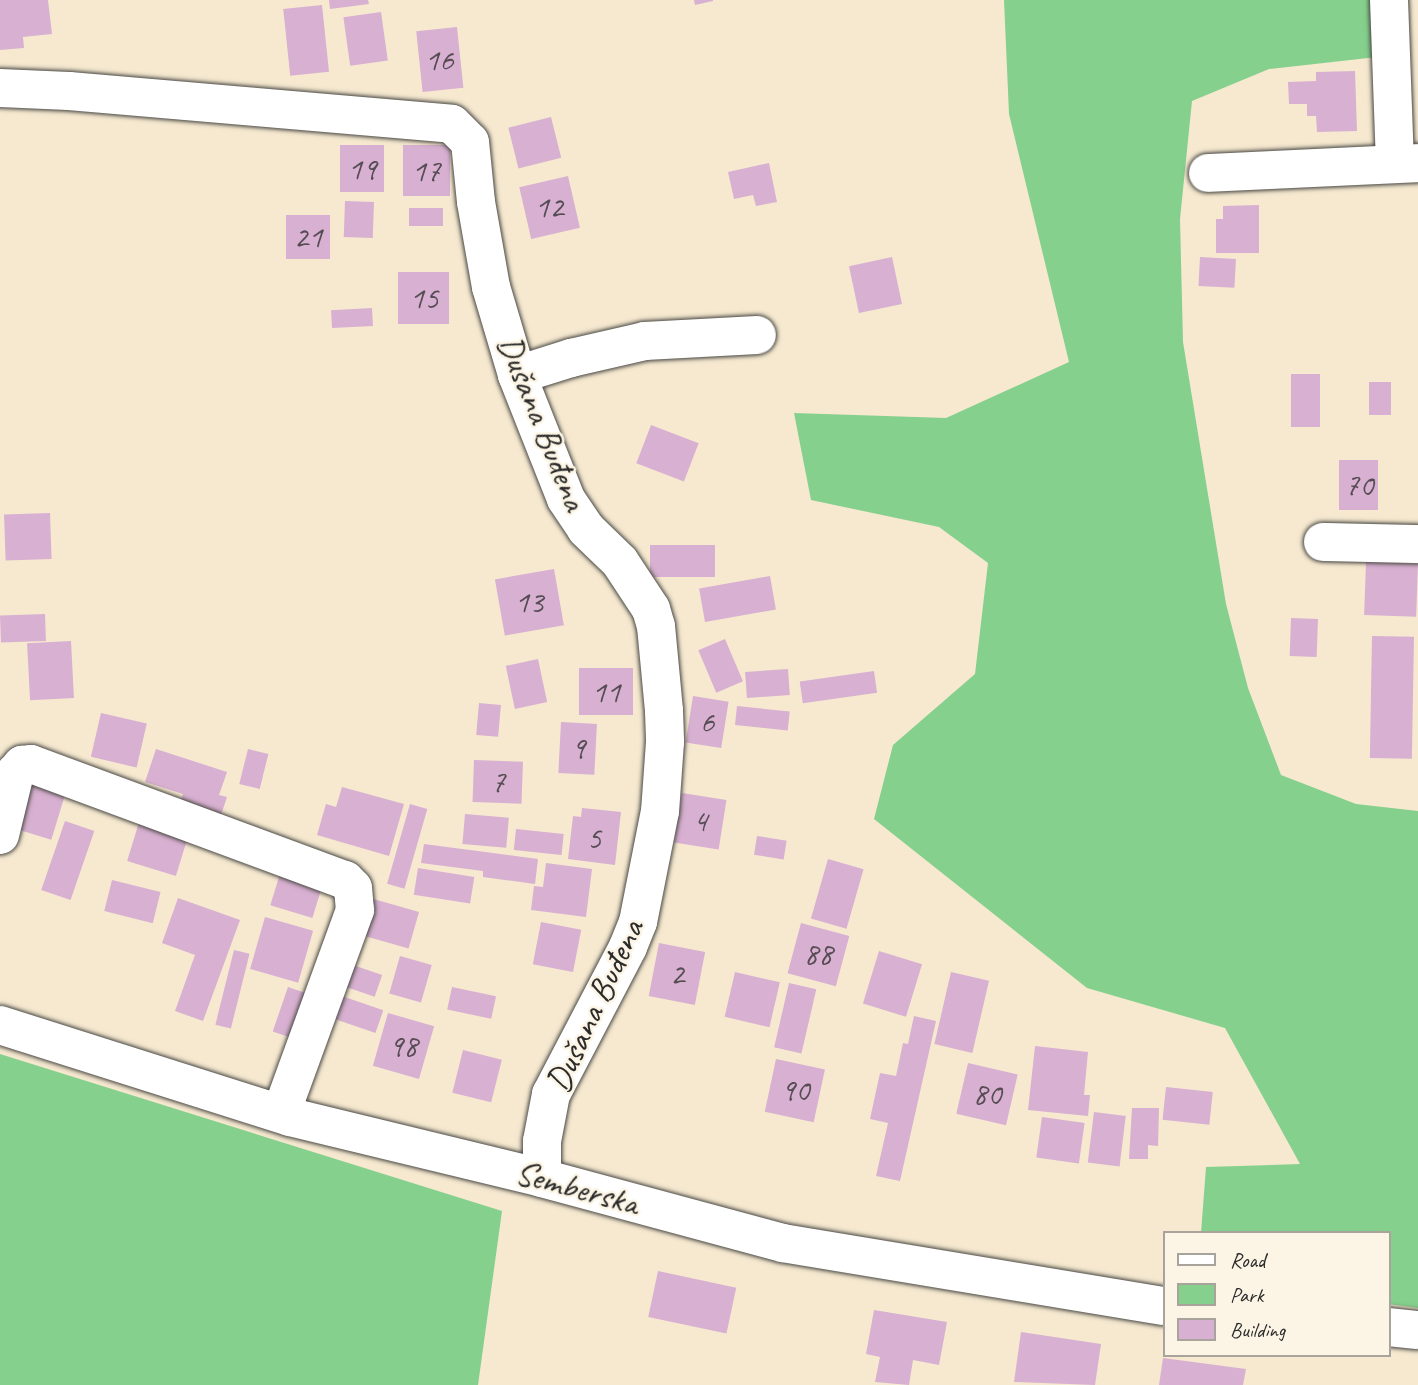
<!DOCTYPE html>
<html>
<head>
<meta charset="utf-8">
<style>
  body { margin:0 }
  #map { position:relative; width:1418px; height:1385px; overflow:hidden; background:#f6e9d0; font-family:Caveat,sans-serif }
  div>[style] { position:absolute }
  .green>* { inset:0; background:#85d08d }
  .building>* { inset:0; background:#d8b0d1; transform-origin:0 0 }
  .roads { filter:drop-shadow(0 0 2px #494844) drop-shadow(0 0 2px #494844) }
  .minor>* { height:38px; margin:-19px; padding:0 19px; transform-origin:19px; border-radius:19px; background:#fff }
  .major>* { height:38px; margin:-19px; padding:0 19px; transform-origin:19px; border-radius:19px; background:#fff }
  span { translate:-50% -50%; white-space:nowrap; text-align:center; line-height:1.15; -webkit-text-stroke:5px #fcf5e5; paint-order:stroke }
  .number-label { font-size:32px; color:#564c54 }
  .number-label span { -webkit-text-stroke-width:0 }
  .street-label { font-size:35px; color:#2b2b2b }
  .legend { position:absolute; left:1163px; top:1231px; width:228px; height:126px; box-sizing:border-box; background:#fcf5e5; border:2px solid #a8a49b; margin:0; padding:9px 12px; list-style:none; font-size:21px; color:#2b2b2b }
  .legend li { display:flex; align-items:center; gap:14px; height:35px }
  .legend b { width:35px; border:2px solid #a8a49b }
</style>
</head>
<body>
<div id="map">
  <div class="green">
    <div style="clip-path:polygon(1004px 0,1384px 0,1386px 56px,1269px 69px,1192px 101px,1180px 219px,1183px 342px,1226px 604px,1248px 688px,1281px 775px,1356px 804px,1418px 811px,1418px 1308px,1388px 1304px,1388px 1233px,1201px 1233px,1206px 1167px,1300px 1164px,1225px 1028px,1087px 988px,874px 819px,893px 745px,975px 674px,988px 563px,939px 527px,811px 500px,794px 413px,946px 418px,1069px 362px,1009px 114px)"></div>
    <div style="clip-path:polygon(0 1054px,502px 1211px,478px 1385px,0 1385px)"></div>
  </div>
  <div class="building">
    <div style="clip-path:polygon(0 0,48px 0,52px 34px,23px 37px,24px 48px,0 50px)"></div>
    <div style="clip-path:polygon(329px 0,368px 0,369px 4px,330px 9px)"></div>
    <div style="clip-path:polygon(694px 0,713px 0,713px 1px,695px 5px)"></div>
    <div style="left:322px;top:5px;width:67px;height:39px;rotate:84deg"></div>
    <div style="left:381px;top:12px;width:49px;height:38px;rotate:82deg"></div>
    <div style="left:457px;top:27px;width:61px;height:41px;rotate:84deg"></div>
    <div style="clip-path:polygon(1355px 71px,1357px 131px,1317px 132px,1316px 116px,1307px 116px,1307px 104px,1289px 104px,1288px 82px,1316px 81px,1316px 72px)"></div>
    <div style="left:551px;top:117px;width:42px;height:44px;rotate:76deg"></div>
    <div style="left:340px;top:145px;width:44px;height:47px"></div>
    <div style="left:403px;top:145px;width:47px;height:51px"></div>
    <div style="clip-path:polygon(769px 163px,777px 202px,756px 206px,753px 195px,734px 199px,728px 172px)"></div>
    <div style="left:568px;top:176px;width:53px;height:50px;rotate:77deg"></div>
    <div style="left:345px;top:201px;width:29px;height:36px;rotate:2deg"></div>
    <div style="clip-path:polygon(1259px 205px,1259px 253px,1216px 253px,1216px 219px,1223px 219px,1223px 206px)"></div>
    <div style="left:409px;top:208px;width:34px;height:18px"></div>
    <div style="left:330px;top:215px;width:44px;height:44px;rotate:90deg"></div>
    <div style="left:892px;top:257px;width:48px;height:44px;rotate:78deg"></div>
    <div style="left:1200px;top:257px;width:36px;height:29px;rotate:3deg"></div>
    <div style="left:449px;top:272px;width:52px;height:51px;rotate:90deg"></div>
    <div style="left:372px;top:308px;width:18px;height:41px;rotate:87deg"></div>
    <div style="left:1291px;top:374px;width:29px;height:53px"></div>
    <div style="left:1369px;top:382px;width:22px;height:33px"></div>
    <div style="left:651px;top:425px;width:51px;height:41px;rotate:21deg"></div>
    <div style="left:1378px;top:460px;width:50px;height:39px;rotate:90deg"></div>
    <div style="left:50px;top:513px;width:46px;height:46px;rotate:88deg"></div>
    <div style="left:650px;top:545px;width:65px;height:32px"></div>
    <div style="left:1366px;top:562px;width:52px;height:53px;rotate:2deg"></div>
    <div style="left:554px;top:569px;width:57px;height:60px;rotate:80deg"></div>
    <div style="left:770px;top:576px;width:34px;height:72px;rotate:80deg"></div>
    <div style="left:45px;top:614px;width:27px;height:45px;rotate:88deg"></div>
    <div style="left:1291px;top:618px;width:27px;height:38px;rotate:2deg"></div>
    <div style="left:1372px;top:636px;width:42px;height:122px;rotate:1deg"></div>
    <div style="left:725px;top:639px;width:46px;height:29px;rotate:67deg"></div>
    <div style="left:71px;top:641px;width:57px;height:44px;rotate:87deg"></div>
    <div style="left:538px;top:659px;width:44px;height:33px;rotate:78deg"></div>
    <div style="left:579px;top:668px;width:54px;height:47px"></div>
    <div style="left:788px;top:669px;width:26px;height:43px;rotate:86deg"></div>
    <div style="left:874px;top:671px;width:22px;height:75px;rotate:82deg"></div>
    <div style="left:693px;top:696px;width:36px;height:47px;rotate:9deg"></div>
    <div style="left:479px;top:703px;width:22px;height:32px;rotate:5deg"></div>
    <div style="left:737px;top:706px;width:53px;height:19px;rotate:6deg"></div>
    <div style="left:101px;top:713px;width:47px;height:45px;rotate:13deg"></div>
    <div style="left:561px;top:722px;width:36px;height:51px;rotate:3deg"></div>
    <div style="clip-path:polygon(156px 749px,227px 772px,219px 795px,227px 797px,220px 818px,180px 804px,183px 794px,145px 782px)"></div>
    <div style="left:248px;top:749px;width:21px;height:36px;rotate:14deg"></div>
    <div style="left:474px;top:760px;width:49px;height:42px;rotate:2deg"></div>
    <div style="left:27px;top:779px;width:41px;height:51px;rotate:17deg"></div>
    <div style="clip-path:polygon(342px 787px,404px 804px,389px 856px,317px 835px,326px 804px,336px 807px)"></div>
    <div style="left:682px;top:793px;width:45px;height:50px;rotate:9deg"></div>
    <div style="left:410px;top:804px;width:18px;height:83px;rotate:16deg"></div>
    <div style="clip-path:polygon(582px 808px,621px 812px,615px 865px,568px 859px,573px 816px,581px 817px)"></div>
    <div style="left:465px;top:814px;width:44px;height:30px;rotate:5deg"></div>
    <div style="left:140px;top:819px;width:51px;height:44px;rotate:17deg"></div>
    <div style="left:65px;top:821px;width:31px;height:73px;rotate:19deg"></div>
    <div style="left:516px;top:829px;width:48px;height:21px;rotate:6deg"></div>
    <div style="left:757px;top:836px;width:30px;height:19px;rotate:9deg"></div>
    <div style="clip-path:polygon(424px 844px,538px 859px,535px 884px,483px 877px,483px 871px,421px 863px)"></div>
    <div style="left:828px;top:859px;width:37px;height:62px;rotate:16deg"></div>
    <div style="clip-path:polygon(546px 863px,592px 869px,586px 917px,531px 910px,534px 886px,543px 887px)"></div>
    <div style="left:282px;top:867px;width:44px;height:40px;rotate:17deg"></div>
    <div style="left:418px;top:868px;width:57px;height:27px;rotate:9deg"></div>
    <div style="left:112px;top:880px;width:50px;height:32px;rotate:14deg"></div>
    <div style="clip-path:polygon(178px 898px,240px 920px,203px 1021px,175px 1011px,195px 955px,162px 943px)"></div>
    <div style="left:370px;top:898px;width:51px;height:38px;rotate:16deg"></div>
    <div style="left:265px;top:917px;width:50px;height:54px;rotate:16deg"></div>
    <div style="left:541px;top:922px;width:41px;height:43px;rotate:11deg"></div>
    <div style="left:801px;top:923px;width:50px;height:52px;rotate:15deg"></div>
    <div style="left:659px;top:943px;width:47px;height:54px;rotate:11deg"></div>
    <div style="left:234px;top:950px;width:16px;height:77px;rotate:14deg"></div>
    <div style="left:879px;top:951px;width:45px;height:55px;rotate:17deg"></div>
    <div style="left:400px;top:956px;width:33px;height:39px;rotate:16deg"></div>
    <div style="left:350px;top:964px;width:34px;height:23px;rotate:19deg"></div>
    <div style="left:735px;top:972px;width:46px;height:46px;rotate:13deg"></div>
    <div style="left:951px;top:972px;width:39px;height:74px;rotate:13deg"></div>
    <div style="left:789px;top:983px;width:28px;height:66px;rotate:13deg"></div>
    <div style="left:288px;top:987px;width:24px;height:47px;rotate:19deg"></div>
    <div style="left:452px;top:987px;width:45px;height:23px;rotate:12deg"></div>
    <div style="left:336px;top:994px;width:50px;height:24px;rotate:19deg"></div>
    <div style="left:388px;top:1013px;width:48px;height:55px;rotate:16deg"></div>
    <div style="clip-path:polygon(914px 1016px,936px 1021px,900px 1181px,876px 1176px,888px 1123px,870px 1119px,880px 1073px,896px 1076px,903px 1043px,908px 1044px)"></div>
    <div style="clip-path:polygon(1035px 1046px,1088px 1052px,1084px 1095px,1090px 1095px,1088px 1116px,1028px 1110px)"></div>
    <div style="left:463px;top:1050px;width:40px;height:44px;rotate:14deg"></div>
    <div style="left:776px;top:1059px;width:50px;height:54px;rotate:12deg"></div>
    <div style="left:968px;top:1063px;width:51px;height:52px;rotate:13deg"></div>
    <div style="left:1166px;top:1087px;width:47px;height:33px;rotate:6deg"></div>
    <div style="clip-path:polygon(1132px 1108px,1159px 1108px,1158px 1146px,1148px 1145px,1148px 1159px,1129px 1159px)"></div>
    <div style="left:1094px;top:1112px;width:32px;height:51px;rotate:7deg"></div>
    <div style="left:1042px;top:1117px;width:43px;height:41px;rotate:8deg"></div>
    <div style="left:658px;top:1271px;width:80px;height:47px;rotate:12deg"></div>
    <div style="clip-path:polygon(874px 1310px,947px 1322px,939px 1365px,913px 1360px,909px 1385px,875px 1382px,880px 1357px,866px 1354px)"></div>
    <div style="clip-path:polygon(1021px 1332px,1101px 1344px,1095px 1385px,1014px 1382px)"></div>
    <div style="clip-path:polygon(1163px 1358px,1246px 1369px,1243px 1385px,1159px 1385px)"></div>
  </div>
  <div class="roads">
    <div class="minor">
      <div style="left:1389px;top:0;width:164px;rotate:87.9deg"></div>
      <div style="left:0;top:88px;width:69px;rotate:2.5deg"></div>
      <div style="left:69px;top:91px;width:384px;rotate:4.9deg"></div>
      <div style="left:452px;top:124px;width:25px;rotate:45deg"></div>
      <div style="left:470px;top:142px;width:60px;rotate:84.3deg"></div>
      <div style="left:476px;top:202px;width:86px;rotate:80deg"></div>
      <div style="left:491px;top:287px;width:92px;rotate:73.5deg"></div>
      <div style="left:517px;top:375px;width:133px;rotate:68.4deg"></div>
      <div style="left:566px;top:499px;width:36px;rotate:56deg"></div>
      <div style="left:586px;top:529px;width:47px;rotate:44.1deg"></div>
      <div style="left:620px;top:562px;width:56px;rotate:56.6deg"></div>
      <div style="left:651px;top:609px;width:18px;rotate:74deg"></div>
      <div style="left:656px;top:626px;width:85px;rotate:84.6deg"></div>
      <div style="left:664px;top:711px;width:31px;rotate:88deg"></div>
      <div style="left:665px;top:742px;width:69px;rotate:94.1deg"></div>
      <div style="left:660px;top:811px;width:113px;rotate:101.2deg"></div>
      <div style="left:638px;top:922px;width:27px;rotate:112deg"></div>
      <div style="left:628px;top:947px;width:166px;rotate:117.6deg"></div>
      <div style="left:551px;top:1094px;width:48px;rotate:100.8deg"></div>
      <div style="left:542px;top:1141px;width:37px;rotate:90deg"></div>
      <div style="left:1208px;top:173px;width:210px;rotate:-2.7deg"></div>
      <div style="left:517px;top:375px;width:57px;rotate:-17.5deg"></div>
      <div style="left:571px;top:358px;width:76px;rotate:-12.9deg"></div>
      <div style="left:645px;top:341px;width:112px;rotate:-3.1deg"></div>
      <div style="left:1323px;top:542px;width:95px;rotate:1.2deg"></div>
      <div style="left:0;top:835px;width:64px;rotate:-76.4deg"></div>
      <div style="left:15px;top:773px;width:11px;rotate:-49deg"></div>
      <div style="left:22px;top:765px;width:9px;rotate:-6deg"></div>
      <div style="left:31px;top:764px;width:335px;rotate:20.3deg"></div>
      <div style="left:345px;top:880px;width:11px;rotate:45deg"></div>
      <div style="left:353px;top:888px;width:22px;rotate:85deg"></div>
      <div style="left:355px;top:910px;width:216px;rotate:110deg"></div>
    </div>
    <div class="major">
      <div style="left:0;top:1025px;width:304px;rotate:17.6deg"></div>
      <div style="left:290px;top:1117px;width:259px;rotate:13.6deg"></div>
      <div style="left:542px;top:1178px;width:250px;rotate:15.1deg"></div>
      <div style="left:783px;top:1243px;width:386px;rotate:9.4deg"></div>
      <div style="left:1388px;top:1327px;width:30px;rotate:6deg"></div>
    </div>
  </div>
  <div class="number-label">
    <span style="left:439px;top:60px">16</span>
    <span style="left:362px;top:169px">19</span>
    <span style="left:426px;top:171px">17</span>
    <span style="left:549px;top:207px">12</span>
    <span style="left:308px;top:237px">21</span>
    <span style="left:424px;top:298px">15</span>
    <span style="left:1359px;top:485px">70</span>
    <span style="left:529px;top:602px">13</span>
    <span style="left:606px;top:692px">11</span>
    <span style="left:707px;top:722px">6</span>
    <span style="left:578px;top:748px">9</span>
    <span style="left:498px;top:782px">7</span>
    <span style="left:700px;top:821px">4</span>
    <span style="left:594px;top:838px">5</span>
    <span style="left:818px;top:954px">88</span>
    <span style="left:677px;top:974px">2</span>
    <span style="left:403px;top:1046px">98</span>
    <span style="left:795px;top:1090px">90</span>
    <span style="left:987px;top:1094px">80</span>
  </div>
  <div class="street-label">
    <span style="left:542px;top:423px;rotate:68deg">Dušana Buđena</span>
    <span style="left:595px;top:1006px;rotate:-65deg">Dušana Buđena</span>
    <span style="left:577px;top:1188px;rotate:15deg">Semberska</span>
  </div>
  <ul class="legend">
  <li><b style="height:9px;background:#fff"></b>Road</li>
  <li><b style="height:19px;background:#85d08d"></b>Park</li>
  <li><b style="height:19px;background:#d8b0d1"></b>Building</li>
  </ul>
</div>
</body>
</html>
